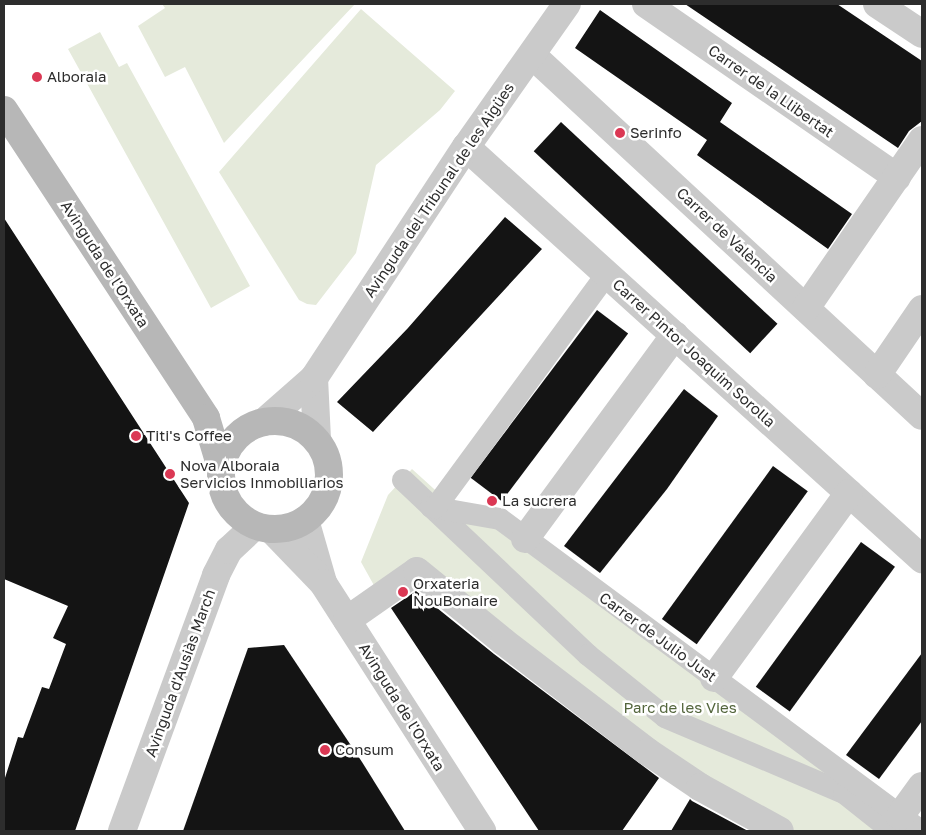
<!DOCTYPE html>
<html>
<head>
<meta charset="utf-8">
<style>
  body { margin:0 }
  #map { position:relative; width:926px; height:835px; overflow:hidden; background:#fff; font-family:"Golos Text",sans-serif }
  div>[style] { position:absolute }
  .green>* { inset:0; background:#e5eadb }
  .building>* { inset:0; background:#141414; transform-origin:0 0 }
  .pedestrian>* { height:22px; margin:-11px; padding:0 11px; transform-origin:11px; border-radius:11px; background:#cacaca }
  .minor>* { height:28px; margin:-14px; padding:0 14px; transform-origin:14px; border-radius:14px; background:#cacaca }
  .tertiary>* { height:28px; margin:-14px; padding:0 14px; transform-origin:14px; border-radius:14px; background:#cacaca }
  .secondary>* { height:28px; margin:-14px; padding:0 14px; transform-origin:14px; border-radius:14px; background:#b7b7b7 }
  .secondary>.ring { margin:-14px; padding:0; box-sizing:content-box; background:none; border:28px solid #b7b7b7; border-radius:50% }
  .dots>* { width:14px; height:14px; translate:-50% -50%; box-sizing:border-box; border:2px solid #fff; border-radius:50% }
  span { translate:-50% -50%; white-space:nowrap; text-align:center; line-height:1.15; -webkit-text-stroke:5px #fff; paint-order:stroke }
  .poi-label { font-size:15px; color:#2d2d2d }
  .left { translate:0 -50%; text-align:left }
  .street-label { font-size:15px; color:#2d2d2d }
  .park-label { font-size:15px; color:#54663d }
  .frame { position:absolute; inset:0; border:5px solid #2d2d2d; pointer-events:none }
</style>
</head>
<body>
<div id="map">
  <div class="green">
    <div style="clip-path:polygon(162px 4px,355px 4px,224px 143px,185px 67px,165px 77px,138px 26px,165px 8px)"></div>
    <div style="clip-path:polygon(361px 9px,455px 91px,440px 110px,376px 165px,356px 253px,316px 305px,307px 304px,299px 300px,219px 172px)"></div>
    <div style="clip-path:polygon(100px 32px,119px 67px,127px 63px,250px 286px,211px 308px,68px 49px)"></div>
    <div style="clip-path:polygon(412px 469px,444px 498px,499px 510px,922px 831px,787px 831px,648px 752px,422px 561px,376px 589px,361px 562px,388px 495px)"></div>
  </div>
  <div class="building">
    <div style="clip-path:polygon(685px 4px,837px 4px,922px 61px,922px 121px,909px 131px,898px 148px)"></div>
    <div style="clip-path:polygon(600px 10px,732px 103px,720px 122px,852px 214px,828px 249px,697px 155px,707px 140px,575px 48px)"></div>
    <div style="left:561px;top:122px;width:296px;height:40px;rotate:43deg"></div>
    <div style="clip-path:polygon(505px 217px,542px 249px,373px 432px,337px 402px,408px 328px)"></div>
    <div style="clip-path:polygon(4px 218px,189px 503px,75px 831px,4px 831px,4px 781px,18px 737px,23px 738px,42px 687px,49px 689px,66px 644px,53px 638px,68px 606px,4px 579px)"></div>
    <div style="left:597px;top:310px;width:39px;height:210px;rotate:37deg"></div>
    <div style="clip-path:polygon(684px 389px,718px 416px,667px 489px,600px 573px,564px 546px)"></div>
    <div style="left:773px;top:466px;width:43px;height:189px;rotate:36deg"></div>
    <div style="left:861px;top:542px;width:42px;height:179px;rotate:36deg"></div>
    <div style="clip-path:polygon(416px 591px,494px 654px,659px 778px,622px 831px,539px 831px,391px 608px)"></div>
    <div style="clip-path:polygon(284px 645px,362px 762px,405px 831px,183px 831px,248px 648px)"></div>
    <div style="clip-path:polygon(922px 653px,922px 721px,879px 779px,846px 755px)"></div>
    <div style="clip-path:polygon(690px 799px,692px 801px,748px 831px,671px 831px)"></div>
  </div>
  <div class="pedestrian">
    <div style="left:403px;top:480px;width:255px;rotate:43.4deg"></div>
    <div style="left:588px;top:655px;width:99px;rotate:38.8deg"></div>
    <div style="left:665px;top:717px;width:194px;rotate:23deg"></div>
    <div style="left:844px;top:793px;width:61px;rotate:38.4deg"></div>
    <div style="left:431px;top:507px;width:70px;rotate:9.9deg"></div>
    <div style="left:500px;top:519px;width:524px;rotate:36.54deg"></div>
    <div style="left:435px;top:508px;width:290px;rotate:-53.7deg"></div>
  </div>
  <div class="minor">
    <div style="left:646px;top:4px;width:305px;rotate:34.6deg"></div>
    <div style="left:877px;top:4px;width:54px;rotate:33.7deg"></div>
    <div style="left:532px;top:55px;width:531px;rotate:42.79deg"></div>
    <div style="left:466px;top:147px;width:615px;rotate:42.1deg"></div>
    <div style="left:806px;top:308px;width:204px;rotate:-55.4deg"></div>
    <div style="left:877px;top:375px;width:80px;rotate:-55.7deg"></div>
    <div style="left:305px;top:520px;width:61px;rotate:73.9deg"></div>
    <div style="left:272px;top:530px;width:74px;rotate:46.1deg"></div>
    <div style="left:323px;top:583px;width:295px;rotate:57.3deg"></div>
    <div style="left:525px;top:539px;width:253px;rotate:-53.7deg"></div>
    <div style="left:347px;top:620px;width:85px;rotate:-35deg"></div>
    <div style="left:417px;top:571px;width:112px;rotate:39.2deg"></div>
    <div style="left:504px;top:642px;width:181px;rotate:37.4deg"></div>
    <div style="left:648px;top:752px;width:63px;rotate:33.9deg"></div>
    <div style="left:700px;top:787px;width:91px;rotate:28.8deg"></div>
    <div style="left:714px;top:678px;width:229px;rotate:-53.9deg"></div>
    <div style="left:900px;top:816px;width:37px;rotate:-54deg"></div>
    <div style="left:122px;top:831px;width:273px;rotate:-69.8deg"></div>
    <div style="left:216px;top:575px;width:28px;rotate:-63deg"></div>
    <div style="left:229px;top:550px;width:35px;rotate:-43deg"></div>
  </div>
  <div class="tertiary">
    <div style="left:314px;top:378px;width:62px;rotate:87.2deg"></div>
    <div style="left:264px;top:422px;width:67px;rotate:-41.3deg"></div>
    <div style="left:314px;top:378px;width:277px;rotate:-56.7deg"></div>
    <div style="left:466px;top:147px;width:175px;rotate:-54.8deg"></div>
  </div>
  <div class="secondary">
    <div style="left:4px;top:110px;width:368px;rotate:56.7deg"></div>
    <div style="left:206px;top:418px;width:52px;rotate:73.3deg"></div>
    <div class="ring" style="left:221px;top:421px;width:80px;height:80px"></div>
  </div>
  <div class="dots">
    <div style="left:37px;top:77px;background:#db3854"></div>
    <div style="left:620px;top:133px;background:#db3854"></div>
    <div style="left:136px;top:436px;background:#db3854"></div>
    <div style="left:170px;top:474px;background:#db3854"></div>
    <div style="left:492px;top:501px;background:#db3854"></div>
    <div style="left:403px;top:592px;background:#db3854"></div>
    <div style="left:325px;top:750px;background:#db3854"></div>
  </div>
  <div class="poi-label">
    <span class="left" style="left:47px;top:77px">Alboraia</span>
    <span class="left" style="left:630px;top:133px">Serinfo</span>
    <span class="left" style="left:146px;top:436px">Titi's Coffee</span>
    <span class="left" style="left:180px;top:474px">Nova Alboraia<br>Servicios Inmobiliarios</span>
    <span class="left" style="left:502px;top:501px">La sucrera</span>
    <span class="left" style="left:413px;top:592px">Orxateria<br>NouBonaire</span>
    <span class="left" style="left:335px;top:750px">Consum</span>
  </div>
  <div class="street-label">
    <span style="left:771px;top:91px;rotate:35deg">Carrer de la Llibertat</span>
    <span style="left:439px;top:190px;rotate:-56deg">Avinguda del Tribunal de les Aigües</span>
    <span style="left:727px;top:235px;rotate:43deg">Carrer de València</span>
    <span style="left:105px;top:264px;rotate:57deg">Avinguda de l'Orxata</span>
    <span style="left:694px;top:353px;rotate:42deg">Carrer Pintor Joaquim Sorolla</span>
    <span style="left:658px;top:637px;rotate:36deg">Carrer de Julio Just</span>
    <span style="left:180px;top:673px;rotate:-70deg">Avinguda d'Ausiàs March</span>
    <span style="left:402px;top:707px;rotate:58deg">Avinguda de l'Orxata</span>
  </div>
  <div class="park-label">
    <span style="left:680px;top:708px">Parc de les Vies</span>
  </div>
  <div class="frame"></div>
</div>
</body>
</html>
